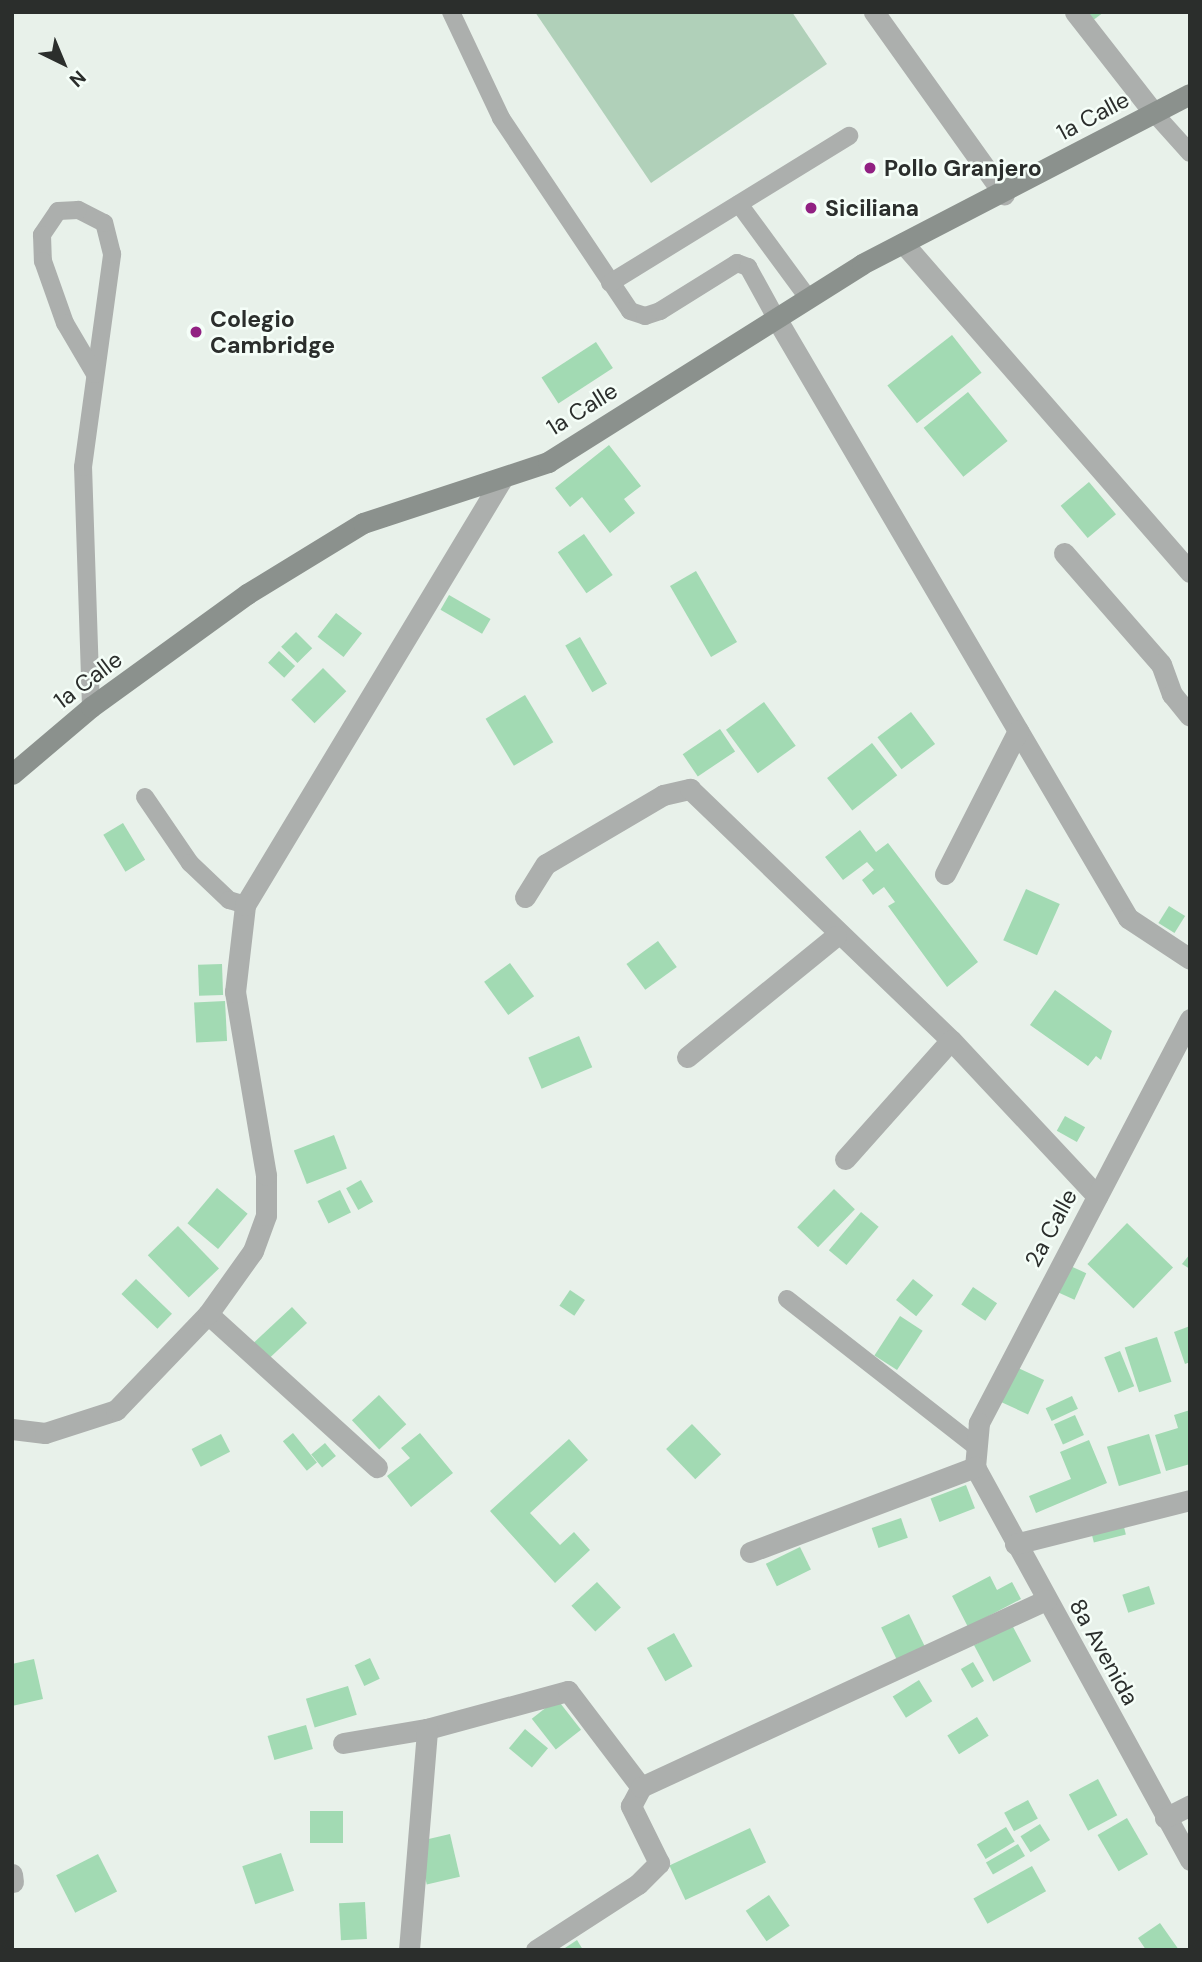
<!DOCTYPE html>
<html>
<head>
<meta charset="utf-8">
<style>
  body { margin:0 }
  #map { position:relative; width:1202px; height:1962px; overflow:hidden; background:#e8f1ea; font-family:"DM Sans",sans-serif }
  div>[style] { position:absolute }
  .green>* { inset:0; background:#b0d0b9 }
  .building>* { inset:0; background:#a2dab3; transform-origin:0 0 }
  .service>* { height:18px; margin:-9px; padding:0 9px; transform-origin:9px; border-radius:9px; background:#acafad }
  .minor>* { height:21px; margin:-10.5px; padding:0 10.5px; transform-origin:10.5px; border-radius:10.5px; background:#acafad }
  .secondary>* { height:21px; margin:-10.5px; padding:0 10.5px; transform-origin:10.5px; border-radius:10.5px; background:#8b918d }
  .dots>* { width:19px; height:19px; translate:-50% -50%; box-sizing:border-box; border:4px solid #f5fef8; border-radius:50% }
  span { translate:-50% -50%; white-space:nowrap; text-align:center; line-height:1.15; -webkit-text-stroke:5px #f5fef8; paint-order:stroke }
  .street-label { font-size:23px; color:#2b2e2c }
  .poi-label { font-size:23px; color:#2b2e2c; font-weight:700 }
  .left { translate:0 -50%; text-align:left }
  .frame { position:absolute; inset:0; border:14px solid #2b2e2c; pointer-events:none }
  .north { position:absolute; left:28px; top:28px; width:70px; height:70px; -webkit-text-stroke:5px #f5fef8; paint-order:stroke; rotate:137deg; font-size:19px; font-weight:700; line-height:28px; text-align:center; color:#2b2e2c }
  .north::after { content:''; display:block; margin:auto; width:24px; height:32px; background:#2b2e2c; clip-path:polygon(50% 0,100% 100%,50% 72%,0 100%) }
</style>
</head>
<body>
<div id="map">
  <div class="green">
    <div style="clip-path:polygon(535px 12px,792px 12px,827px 64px,651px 183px)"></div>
  </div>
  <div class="building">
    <div style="clip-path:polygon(1086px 12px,1104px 12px,1092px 21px)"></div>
    <div style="left:952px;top:335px;width:48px;height:82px;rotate:52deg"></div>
    <div style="left:596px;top:342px;width:31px;height:65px;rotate:57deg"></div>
    <div style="left:968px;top:392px;width:63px;height:57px;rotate:51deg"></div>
    <div style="clip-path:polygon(609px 445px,641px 486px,624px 499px,635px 513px,610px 533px,582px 497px,570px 507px,555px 488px)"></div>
    <div style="left:1089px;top:482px;width:42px;height:37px;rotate:50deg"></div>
    <div style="left:584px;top:534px;width:50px;height:32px;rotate:55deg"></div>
    <div style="left:696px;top:571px;width:82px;height:30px;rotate:60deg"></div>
    <div style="left:449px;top:595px;width:48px;height:17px;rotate:30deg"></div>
    <div style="left:336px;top:613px;width:33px;height:30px;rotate:38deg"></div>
    <div style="left:296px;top:632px;width:23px;height:21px;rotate:45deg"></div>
    <div style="left:580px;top:637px;width:54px;height:17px;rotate:60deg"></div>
    <div style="left:279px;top:651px;width:22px;height:16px;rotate:43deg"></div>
    <div style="left:323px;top:668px;width:33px;height:45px;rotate:45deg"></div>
    <div style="left:525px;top:695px;width:55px;height:46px;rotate:59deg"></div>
    <div style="left:764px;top:702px;width:54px;height:47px;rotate:54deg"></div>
    <div style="left:911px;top:712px;width:40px;height:42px;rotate:53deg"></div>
    <div style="left:720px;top:729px;width:27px;height:45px;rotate:56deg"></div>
    <div style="left:872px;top:743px;width:41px;height:57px;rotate:52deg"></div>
    <div style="left:123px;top:823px;width:43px;height:23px;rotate:59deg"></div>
    <div style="clip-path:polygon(860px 830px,876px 852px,888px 843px,978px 962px,947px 987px,888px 906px,895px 902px,884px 887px,873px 895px,862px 880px,874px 870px,867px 862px,843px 880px,825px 857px)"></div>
    <div style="left:1026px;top:889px;width:37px;height:56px;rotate:24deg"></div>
    <div style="left:1169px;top:906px;width:19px;height:20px;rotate:32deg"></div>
    <div style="left:658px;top:941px;width:32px;height:39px;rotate:54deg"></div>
    <div style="left:510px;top:963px;width:41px;height:32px;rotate:54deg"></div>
    <div style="left:222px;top:964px;width:31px;height:24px;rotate:88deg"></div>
    <div style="clip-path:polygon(1055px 990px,1112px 1031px,1101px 1060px,1096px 1056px,1088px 1066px,1030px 1025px)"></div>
    <div style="left:225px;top:1001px;width:40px;height:31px;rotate:87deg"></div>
    <div style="left:579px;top:1036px;width:34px;height:55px;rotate:67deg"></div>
    <div style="left:1065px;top:1116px;width:23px;height:17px;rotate:29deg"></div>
    <div style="left:334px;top:1135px;width:36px;height:43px;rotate:69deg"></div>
    <div style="left:361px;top:1180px;width:25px;height:17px;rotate:61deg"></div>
    <div style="left:217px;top:1188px;width:40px;height:46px;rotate:40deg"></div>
    <div style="left:834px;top:1189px;width:29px;height:53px;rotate:44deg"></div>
    <div style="left:340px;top:1190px;width:25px;height:25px;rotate:64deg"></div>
    <div style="left:861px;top:1212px;width:23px;height:50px;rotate:40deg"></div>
    <div style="left:1127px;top:1223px;width:64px;height:57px;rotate:44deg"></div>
    <div style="left:178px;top:1226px;width:59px;height:42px;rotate:46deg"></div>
    <div style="clip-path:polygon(1190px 1254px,1190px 1269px,1182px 1264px)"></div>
    <div style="left:1068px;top:1265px;width:20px;height:29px;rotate:24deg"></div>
    <div style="left:136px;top:1279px;width:50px;height:21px;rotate:44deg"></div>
    <div style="left:913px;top:1279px;width:26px;height:27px;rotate:39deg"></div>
    <div style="left:973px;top:1287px;width:29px;height:21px;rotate:34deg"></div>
    <div style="left:570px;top:1290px;width:18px;height:19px;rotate:34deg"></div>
    <div style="left:292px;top:1307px;width:22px;height:56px;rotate:47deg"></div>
    <div style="left:900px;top:1316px;width:27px;height:47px;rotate:33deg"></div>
    <div style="clip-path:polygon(1190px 1326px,1190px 1362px,1185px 1364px,1174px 1332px)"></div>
    <div style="left:1157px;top:1337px;width:47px;height:34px;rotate:72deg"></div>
    <div style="left:1120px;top:1351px;width:38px;height:17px;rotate:68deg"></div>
    <div style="left:1016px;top:1367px;width:31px;height:38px;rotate:25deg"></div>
    <div style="left:379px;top:1395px;width:40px;height:37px;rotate:47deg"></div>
    <div style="left:1072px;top:1396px;width:14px;height:29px;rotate:65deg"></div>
    <div style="clip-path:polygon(1190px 1410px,1190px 1464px,1166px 1471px,1155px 1435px,1178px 1428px,1174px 1415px)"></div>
    <div style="left:1075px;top:1415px;width:22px;height:23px;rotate:66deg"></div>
    <div style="left:692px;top:1424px;width:42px;height:36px;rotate:46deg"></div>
    <div style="left:293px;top:1433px;width:38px;height:13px;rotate:51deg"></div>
    <div style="clip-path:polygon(420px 1433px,453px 1473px,411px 1507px,387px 1476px,410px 1458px,401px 1448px)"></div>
    <div style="left:221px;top:1434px;width:20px;height:33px;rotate:63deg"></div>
    <div style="left:1149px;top:1434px;width:41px;height:44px;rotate:73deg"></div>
    <div style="clip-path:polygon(569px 1439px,588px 1460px,530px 1513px,560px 1545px,574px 1532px,590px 1550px,555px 1583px,490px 1511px)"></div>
    <div style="clip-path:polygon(1089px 1440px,1107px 1483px,1036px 1513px,1029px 1496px,1071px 1479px,1060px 1452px)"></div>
    <div style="left:325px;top:1443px;width:17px;height:18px;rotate:50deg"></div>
    <div style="left:966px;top:1485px;width:25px;height:38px;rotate:69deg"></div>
    <div style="left:901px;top:1518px;width:21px;height:31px;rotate:71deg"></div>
    <div style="left:1122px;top:1519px;width:16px;height:33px;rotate:76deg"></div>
    <div style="left:800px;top:1547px;width:25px;height:38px;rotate:64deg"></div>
    <div style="clip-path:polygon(990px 1576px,997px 1590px,1012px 1582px,1021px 1599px,968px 1627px,952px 1596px)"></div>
    <div style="left:597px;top:1582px;width:35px;height:35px;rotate:47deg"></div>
    <div style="left:1149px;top:1586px;width:19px;height:28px;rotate:72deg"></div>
    <div style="left:909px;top:1614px;width:37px;height:31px;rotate:64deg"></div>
    <div style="left:1012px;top:1625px;width:41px;height:43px;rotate:62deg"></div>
    <div style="left:674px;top:1633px;width:38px;height:31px;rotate:61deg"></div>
    <div style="left:370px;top:1658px;width:23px;height:17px;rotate:65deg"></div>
    <div style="clip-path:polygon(34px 1659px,43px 1699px,12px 1706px,12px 1664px)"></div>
    <div style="left:973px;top:1662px;width:22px;height:14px;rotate:60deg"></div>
    <div style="left:919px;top:1680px;width:25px;height:31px;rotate:58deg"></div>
    <div style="left:348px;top:1686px;width:30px;height:44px;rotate:73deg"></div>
    <div style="left:557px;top:1699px;width:39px;height:32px;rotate:52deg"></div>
    <div style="left:977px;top:1717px;width:22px;height:35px;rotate:58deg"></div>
    <div style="left:306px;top:1725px;width:25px;height:40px;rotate:74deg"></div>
    <div style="left:525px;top:1729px;width:30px;height:25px;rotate:40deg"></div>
    <div style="left:1098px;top:1779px;width:41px;height:33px;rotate:62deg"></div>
    <div style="left:1028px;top:1800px;width:21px;height:27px;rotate:62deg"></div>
    <div style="left:310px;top:1811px;width:33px;height:32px"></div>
    <div style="left:1127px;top:1818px;width:42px;height:34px;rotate:60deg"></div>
    <div style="left:1040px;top:1824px;width:19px;height:23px;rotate:58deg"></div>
    <div style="left:1006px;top:1827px;width:17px;height:34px;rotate:59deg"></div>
    <div style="left:750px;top:1828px;width:38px;height:89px;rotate:65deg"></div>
    <div style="left:450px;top:1834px;width:44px;height:34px;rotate:77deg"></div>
    <div style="left:1018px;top:1844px;width:14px;height:37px;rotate:60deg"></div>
    <div style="left:281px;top:1853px;width:40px;height:41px;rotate:71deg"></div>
    <div style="left:98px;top:1854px;width:42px;height:47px;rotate:63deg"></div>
    <div style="left:1032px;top:1866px;width:29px;height:67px;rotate:61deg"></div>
    <div style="left:769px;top:1895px;width:37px;height:28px;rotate:56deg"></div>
    <div style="left:365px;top:1902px;width:37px;height:26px;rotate:87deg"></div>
    <div style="clip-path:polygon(1160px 1923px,1179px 1950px,1146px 1950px,1138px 1938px)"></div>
    <div style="clip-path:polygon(577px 1940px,583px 1950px,562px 1950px)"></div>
  </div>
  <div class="service">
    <div style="left:451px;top:12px;width:117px;rotate:64.7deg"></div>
    <div style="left:501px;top:118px;width:232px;rotate:56.2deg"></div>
    <div style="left:630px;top:311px;width:16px;rotate:18deg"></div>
    <div style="left:645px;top:316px;width:16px;rotate:-18deg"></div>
    <div style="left:660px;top:311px;width:91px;rotate:-31.9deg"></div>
    <div style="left:737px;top:263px;width:12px;rotate:20deg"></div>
    <div style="left:748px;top:267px;width:58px;rotate:61.2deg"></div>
    <div style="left:1154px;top:113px;width:54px;rotate:48deg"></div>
    <div style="left:739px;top:204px;width:117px;rotate:53.7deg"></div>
    <div style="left:610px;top:283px;width:281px;rotate:-31.6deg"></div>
    <div style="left:91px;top:707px;width:240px;rotate:-91.9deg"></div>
    <div style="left:83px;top:467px;width:215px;rotate:-82.2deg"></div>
    <div style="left:112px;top:254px;width:32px;rotate:-104deg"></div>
    <div style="left:104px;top:223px;width:29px;rotate:-153deg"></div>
    <div style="left:78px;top:210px;width:20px;rotate:177deg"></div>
    <div style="left:58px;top:211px;width:29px;rotate:124deg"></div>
    <div style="left:42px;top:235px;width:26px;rotate:88deg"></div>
    <div style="left:43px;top:261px;width:66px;rotate:70.5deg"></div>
    <div style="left:65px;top:323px;width:59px;rotate:59.5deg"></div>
    <div style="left:145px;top:797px;width:80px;rotate:55.7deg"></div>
    <div style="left:190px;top:863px;width:54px;rotate:43.5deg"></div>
    <div style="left:229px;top:900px;width:17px;rotate:17deg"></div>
    <div style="left:787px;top:1299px;width:239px;rotate:38deg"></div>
  </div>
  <div class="minor">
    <div style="left:874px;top:12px;width:224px;rotate:54.5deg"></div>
    <div style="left:1075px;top:12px;width:128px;rotate:52deg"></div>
    <div style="left:903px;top:243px;width:437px;rotate:48.9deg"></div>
    <div style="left:776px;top:318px;width:696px;rotate:59.6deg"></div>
    <div style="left:1128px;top:918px;width:74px;rotate:33.5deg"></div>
    <div style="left:1064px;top:553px;width:147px;rotate:48.9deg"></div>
    <div style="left:1161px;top:664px;width:32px;rotate:70deg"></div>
    <div style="left:1172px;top:694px;width:28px;rotate:51deg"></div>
    <div style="left:945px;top:874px;width:161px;rotate:-63deg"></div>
    <div style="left:525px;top:897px;width:39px;rotate:-58deg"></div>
    <div style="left:546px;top:864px;width:136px;rotate:-30.5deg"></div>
    <div style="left:663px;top:795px;width:28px;rotate:-13deg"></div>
    <div style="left:690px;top:789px;width:362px;rotate:43.9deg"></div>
    <div style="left:951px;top:1040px;width:214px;rotate:46.9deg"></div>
    <div style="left:1190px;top:1019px;width:456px;rotate:117.6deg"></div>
    <div style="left:979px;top:1423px;width:44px;rotate:95.2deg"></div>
    <div style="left:975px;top:1467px;width:448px;rotate:61.3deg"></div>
    <div style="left:687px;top:1057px;width:192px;rotate:-39.1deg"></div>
    <div style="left:845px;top:1159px;width:159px;rotate:-48.3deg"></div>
    <div style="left:208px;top:1314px;width:228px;rotate:42.2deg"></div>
    <div style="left:12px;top:1429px;width:33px;rotate:7deg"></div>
    <div style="left:45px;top:1433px;width:75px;rotate:-17.9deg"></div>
    <div style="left:116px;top:1410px;width:133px;rotate:-46.2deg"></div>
    <div style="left:208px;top:1314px;width:77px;rotate:-54.5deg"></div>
    <div style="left:253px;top:1251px;width:38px;rotate:-70deg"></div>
    <div style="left:266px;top:1215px;width:40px;rotate:-90deg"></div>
    <div style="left:266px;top:1175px;width:186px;rotate:-99.6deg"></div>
    <div style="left:235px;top:992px;width:88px;rotate:-83.4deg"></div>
    <div style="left:245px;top:905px;width:496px;rotate:-58.9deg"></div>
    <div style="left:1015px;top:1544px;width:180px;rotate:-14.1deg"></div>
    <div style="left:750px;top:1552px;width:241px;rotate:-20.7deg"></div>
    <div style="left:343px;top:1743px;width:85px;rotate:-9.5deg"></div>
    <div style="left:427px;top:1729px;width:146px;rotate:-15.1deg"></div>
    <div style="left:568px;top:1691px;width:121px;rotate:52.8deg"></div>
    <div style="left:1165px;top:1818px;width:28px;rotate:-27deg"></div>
    <div style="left:12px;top:1874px;width:8px;rotate:83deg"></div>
    <div style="left:409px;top:1950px;width:222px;rotate:-85.3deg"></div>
    <div style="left:536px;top:1950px;width:121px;rotate:-32.9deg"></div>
    <div style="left:638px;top:1884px;width:30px;rotate:-45deg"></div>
    <div style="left:659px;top:1863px;width:64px;rotate:-116.2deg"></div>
    <div style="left:631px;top:1806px;width:21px;rotate:-62deg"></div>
    <div style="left:641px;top:1787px;width:446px;rotate:-24.8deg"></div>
  </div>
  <div class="secondary">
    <div style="left:12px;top:774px;width:104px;rotate:-40.3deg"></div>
    <div style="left:91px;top:707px;width:193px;rotate:-35.9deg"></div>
    <div style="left:247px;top:594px;width:136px;rotate:-31.5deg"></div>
    <div style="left:363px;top:523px;width:195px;rotate:-18.2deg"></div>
    <div style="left:548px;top:462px;width:371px;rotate:-32.2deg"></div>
    <div style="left:862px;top:264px;width:369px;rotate:-27.4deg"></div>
  </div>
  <div class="dots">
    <div style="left:870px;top:168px;background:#912182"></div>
    <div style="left:811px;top:208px;background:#912182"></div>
    <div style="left:196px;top:332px;background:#912182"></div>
  </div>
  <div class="street-label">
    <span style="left:1093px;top:116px;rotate:-28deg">1a Calle</span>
    <span style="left:582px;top:409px;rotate:-32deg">1a Calle</span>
    <span style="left:88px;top:680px;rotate:-37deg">1a Calle</span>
    <span style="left:1051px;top:1228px;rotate:-62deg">2a Calle</span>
    <span style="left:1104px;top:1652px;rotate:61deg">8a Avenida</span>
  </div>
  <div class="poi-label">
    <span class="left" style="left:884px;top:168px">Pollo Granjero</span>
    <span class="left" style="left:825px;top:208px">Siciliana</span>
    <span class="left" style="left:210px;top:332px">Colegio<br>Cambridge</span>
  </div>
  <div class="frame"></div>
  <div class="north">N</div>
</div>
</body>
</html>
